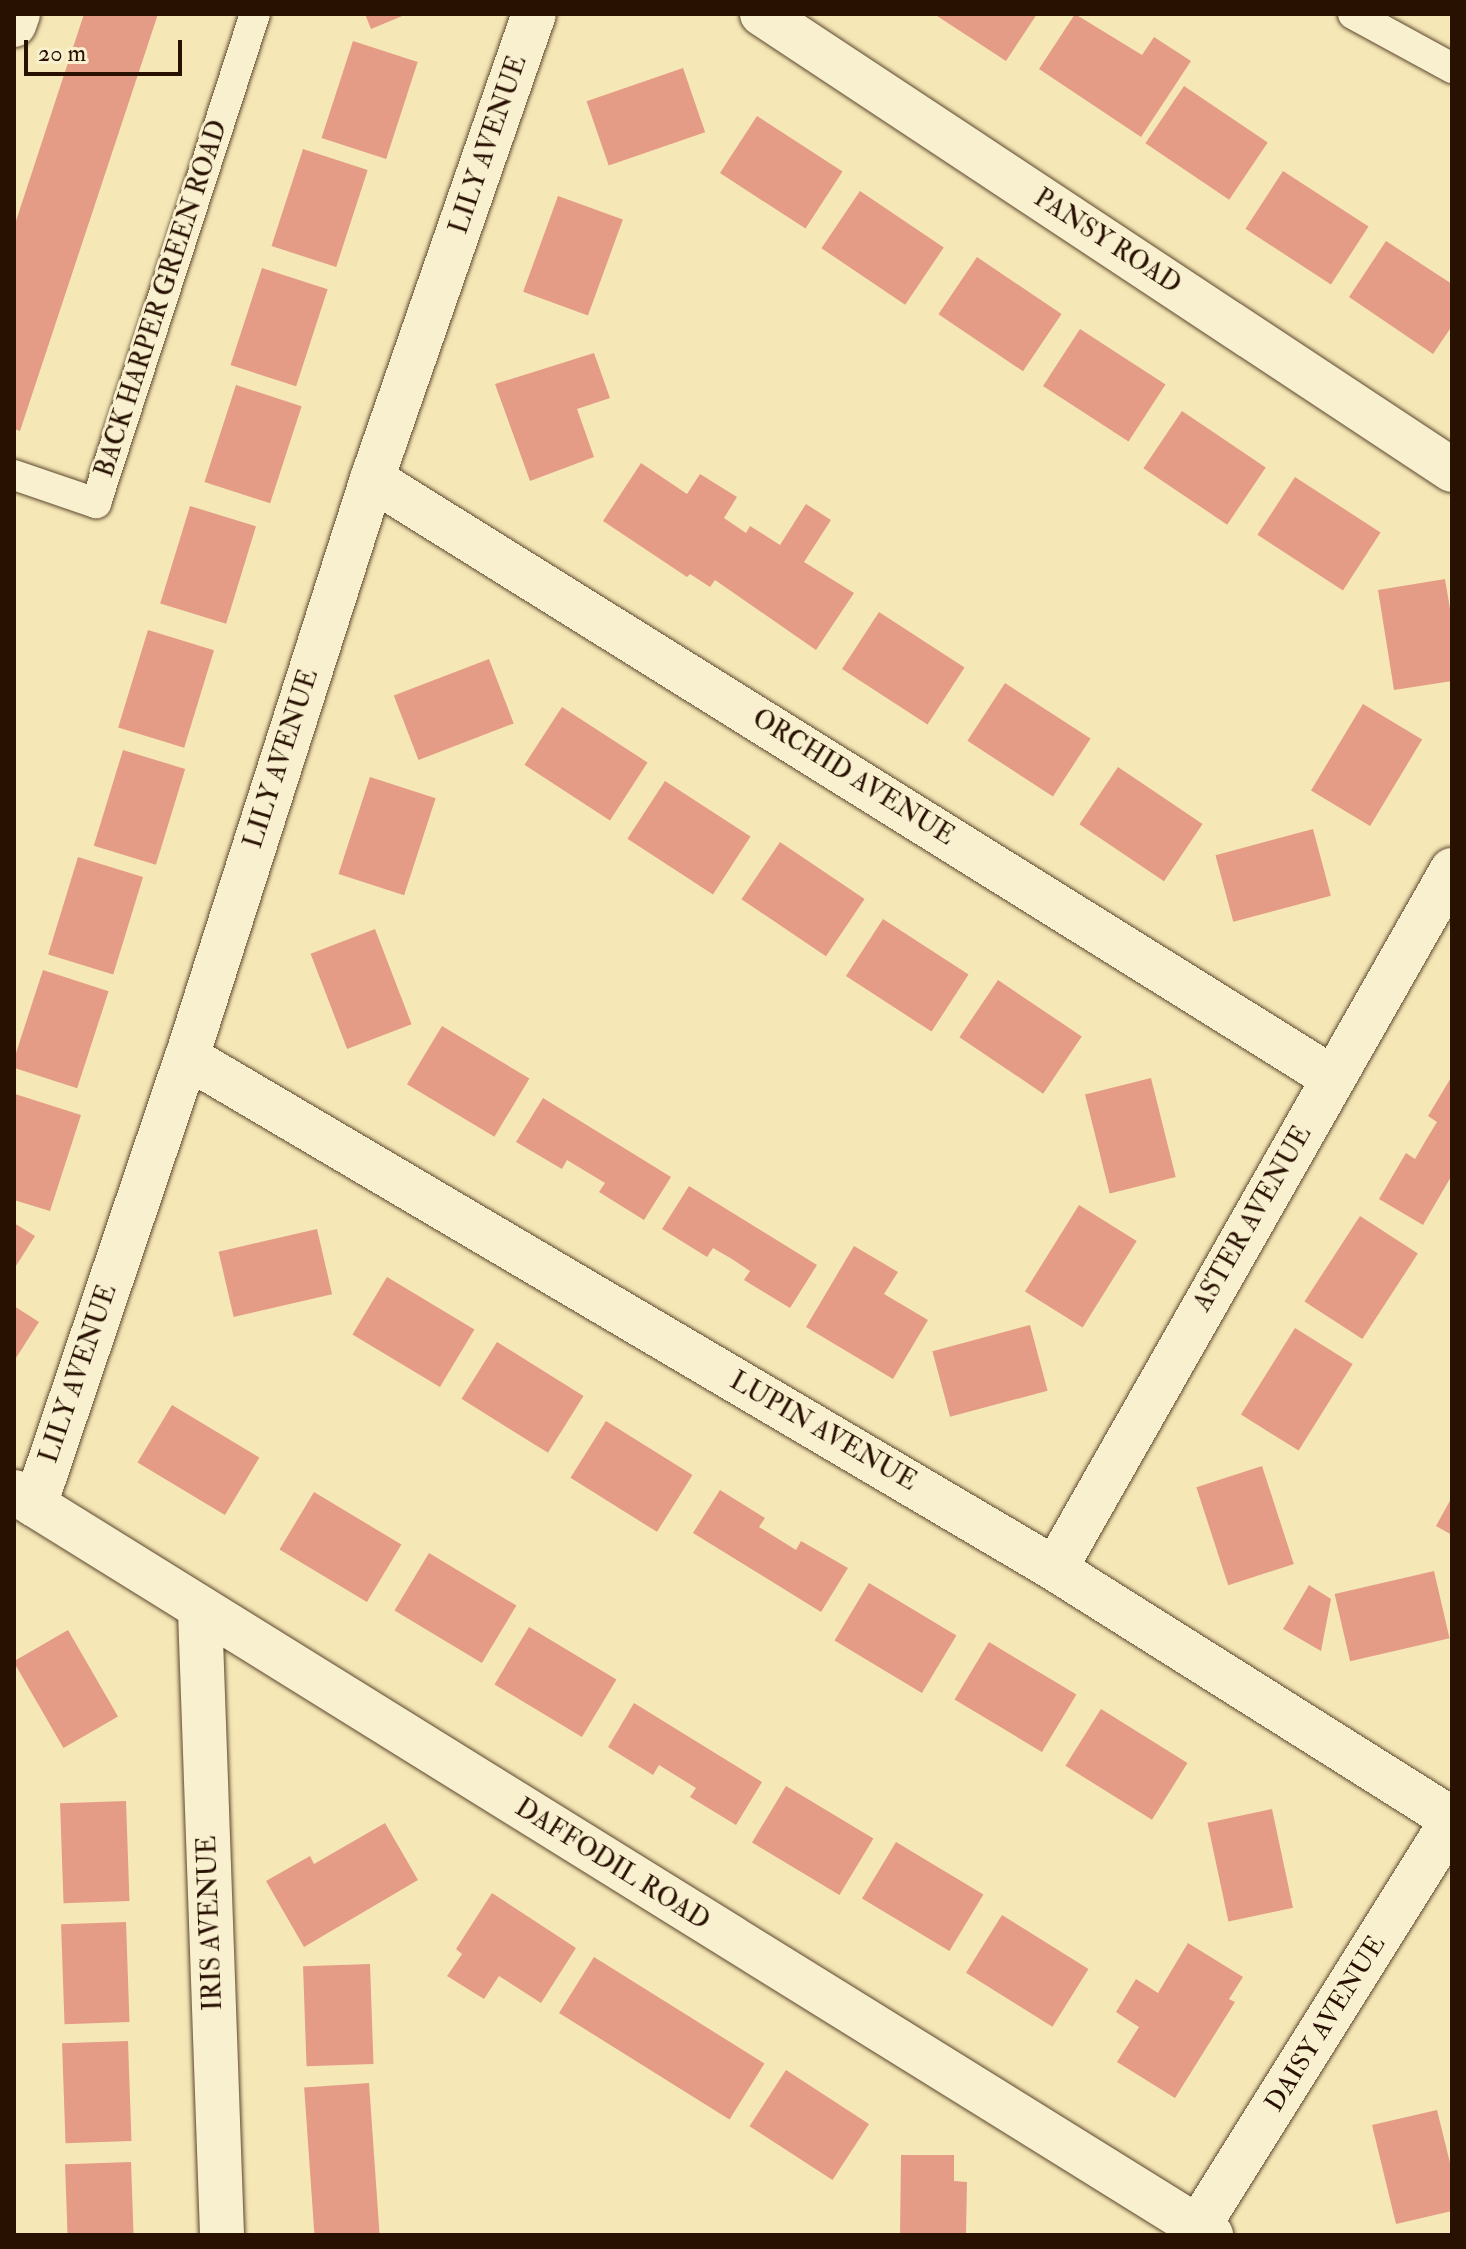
<!DOCTYPE html>
<html>
<head>
<meta charset="utf-8">
<style>
  body { margin:0 }
  #map { position:relative; width:1466px; height:2249px; overflow:hidden; background:#f6e8b6; font-family:"IM FELL Double Pica",serif }
  div>[style] { position:absolute }
  .building>* { inset:0; background:#e49c86; transform-origin:0 0 }
  .roads { filter:drop-shadow(0 0 2px #5c472e) drop-shadow(0 0 2px #5c472e) }
  .lane>* { height:30px; margin:-15px; padding:0 15px; transform-origin:15px; border-radius:15px; background:#f9f0d0 }
  .street>* { height:44px; margin:-22px; padding:0 22px; transform-origin:22px; border-radius:22px; background:#f9f0d0 }
  span { translate:-50% -50%; white-space:nowrap; text-align:center; line-height:1.15; -webkit-text-stroke:6px #f9f0d0; paint-order:stroke }
  .street-label { font-size:26px; color:#281100 }
  .frame { position:absolute; inset:0; border:16px solid #281100; pointer-events:none }
  .scale { position:absolute; left:24px; top:40px; width:158px; height:36px; box-sizing:border-box; border:4px solid #281100; border-top:0; padding-left:10px; font-size:24px; line-height:28px; white-space:nowrap; color:#281100; -webkit-text-stroke:6px #f9f0d0; paint-order:stroke }
</style>
</head>
<body>
<div id="map">
  <div class="building">
    <div style="clip-path:polygon(84px 14px,158px 14px,20px 431px,14px 429px,14px 227px)"></div>
    <div style="clip-path:polygon(365px 14px,407px 14px,371px 29px)"></div>
    <div style="clip-path:polygon(934px 14px,1037px 14px,1006px 61px)"></div>
    <div style="clip-path:polygon(1075px 14px,1142px 55px,1154px 37px,1191px 61px,1141px 137px,1039px 69px)"></div>
    <div style="left:353px;top:41px;width:68px;height:102px;rotate:18deg"></div>
    <div style="left:683px;top:68px;width:68px;height:102px;rotate:71deg"></div>
    <div style="left:1184px;top:86px;width:101px;height:69px;rotate:34deg"></div>
    <div style="left:757px;top:116px;width:102px;height:68px;rotate:33deg"></div>
    <div style="left:303px;top:149px;width:68px;height:102px;rotate:18deg"></div>
    <div style="left:1283px;top:171px;width:102px;height:69px;rotate:33deg"></div>
    <div style="left:860px;top:191px;width:101px;height:69px;rotate:34deg"></div>
    <div style="left:558px;top:196px;width:69px;height:102px;rotate:20deg"></div>
    <div style="clip-path:polygon(1386px 241px,1452px 284px,1452px 326px,1433px 354px,1349px 297px)"></div>
    <div style="left:977px;top:257px;width:102px;height:69px;rotate:34deg"></div>
    <div style="left:262px;top:268px;width:69px;height:102px;rotate:18deg"></div>
    <div style="left:1080px;top:329px;width:102px;height:68px;rotate:33deg"></div>
    <div style="clip-path:polygon(594px 353px,610px 398px,577px 409px,594px 457px,530px 481px,495px 384px)"></div>
    <div style="left:236px;top:385px;width:69px;height:102px;rotate:18deg"></div>
    <div style="left:1182px;top:411px;width:101px;height:69px;rotate:34deg"></div>
    <div style="clip-path:polygon(641px 463px,687px 494px,700px 474px,737px 497px,724px 518px,746px 533px,750px 526px,780px 545px,806px 504px,831px 520px,804px 562px,854px 593px,816px 650px,715px 580px,710px 587px,690px 574px,687px 577px,603px 521px)"></div>
    <div style="left:1295px;top:477px;width:102px;height:69px;rotate:33deg"></div>
    <div style="left:190px;top:506px;width:69px;height:102px;rotate:17deg"></div>
    <div style="clip-path:polygon(1445px 579px,1452px 621px,1452px 681px,1394px 690px,1378px 590px)"></div>
    <div style="left:879px;top:612px;width:102px;height:68px;rotate:33deg"></div>
    <div style="left:148px;top:630px;width:69px;height:102px;rotate:17deg"></div>
    <div style="left:489px;top:659px;width:69px;height:102px;rotate:69deg"></div>
    <div style="left:1005px;top:683px;width:102px;height:69px;rotate:33deg"></div>
    <div style="left:1363px;top:704px;width:69px;height:101px;rotate:31deg"></div>
    <div style="left:562px;top:707px;width:102px;height:69px;rotate:33deg"></div>
    <div style="left:123px;top:750px;width:65px;height:100px;rotate:17deg"></div>
    <div style="left:1118px;top:767px;width:102px;height:69px;rotate:34deg"></div>
    <div style="left:370px;top:777px;width:69px;height:102px;rotate:18deg"></div>
    <div style="left:665px;top:781px;width:102px;height:69px;rotate:33deg"></div>
    <div style="left:1313px;top:829px;width:69px;height:101px;rotate:75deg"></div>
    <div style="left:780px;top:842px;width:102px;height:69px;rotate:34deg"></div>
    <div style="left:78px;top:857px;width:68px;height:102px;rotate:17deg"></div>
    <div style="left:883px;top:919px;width:102px;height:68px;rotate:33deg"></div>
    <div style="left:375px;top:929px;width:102px;height:69px;rotate:69deg"></div>
    <div style="left:43px;top:970px;width:69px;height:102px;rotate:18deg"></div>
    <div style="left:998px;top:980px;width:101px;height:69px;rotate:34deg"></div>
    <div style="left:442px;top:1026px;width:102px;height:68px;rotate:31deg"></div>
    <div style="clip-path:polygon(1452px 1076px,1452px 1175px,1423px 1225px,1379px 1199px,1406px 1153px,1415px 1159px,1426px 1140px,1437px 1122px,1428px 1116px)"></div>
    <div style="left:1151px;top:1078px;width:102px;height:68px;rotate:76deg"></div>
    <div style="clip-path:polygon(15px 1094px,81px 1115px,50px 1211px,14px 1200px)"></div>
    <div style="clip-path:polygon(543px 1098px,671px 1177px,644px 1220px,599px 1192px,605px 1183px,567px 1160px,562px 1169px,516px 1142px)"></div>
    <div style="clip-path:polygon(689px 1186px,817px 1265px,790px 1308px,744px 1280px,750px 1271px,732px 1259px,713px 1248px,707px 1257px,662px 1229px)"></div>
    <div style="left:1079px;top:1205px;width:68px;height:102px;rotate:32deg"></div>
    <div style="left:1360px;top:1216px;width:69px;height:102px;rotate:33deg"></div>
    <div style="clip-path:polygon(14px 1223px,35px 1236px,14px 1269px)"></div>
    <div style="left:317px;top:1229px;width:67px;height:101px;rotate:77deg"></div>
    <div style="clip-path:polygon(854px 1246px,898px 1272px,884px 1294px,928px 1320px,893px 1379px,806px 1327px)"></div>
    <div style="left:387px;top:1277px;width:102px;height:67px;rotate:31deg"></div>
    <div style="clip-path:polygon(14px 1306px,39px 1322px,14px 1361px)"></div>
    <div style="left:1030px;top:1325px;width:68px;height:101px;rotate:75deg"></div>
    <div style="left:1295px;top:1328px;width:68px;height:102px;rotate:32deg"></div>
    <div style="left:497px;top:1342px;width:102px;height:67px;rotate:32deg"></div>
    <div style="left:172px;top:1405px;width:102px;height:67px;rotate:31deg"></div>
    <div style="left:606px;top:1421px;width:102px;height:67px;rotate:32deg"></div>
    <div style="left:1262px;top:1466px;width:103px;height:69px;rotate:72deg"></div>
    <div style="clip-path:polygon(720px 1490px,765px 1518px,759px 1527px,796px 1550px,801px 1541px,848px 1568px,821px 1612px,693px 1533px)"></div>
    <div style="left:314px;top:1492px;width:102px;height:67px;rotate:31deg"></div>
    <div style="clip-path:polygon(1452px 1497px,1452px 1535px,1436px 1526px)"></div>
    <div style="left:429px;top:1553px;width:102px;height:67px;rotate:31deg"></div>
    <div style="left:1434px;top:1571px;width:69px;height:102px;rotate:77deg"></div>
    <div style="left:869px;top:1583px;width:102px;height:67px;rotate:31deg"></div>
    <div style="clip-path:polygon(1309px 1585px,1331px 1599px,1321px 1651px,1283px 1629px)"></div>
    <div style="left:529px;top:1627px;width:102px;height:67px;rotate:31deg"></div>
    <div style="left:68px;top:1630px;width:100px;height:63px;rotate:60deg"></div>
    <div style="left:989px;top:1642px;width:102px;height:67px;rotate:31deg"></div>
    <div style="clip-path:polygon(634px 1703px,762px 1782px,736px 1825px,690px 1797px,696px 1788px,659px 1765px,653px 1775px,608px 1747px)"></div>
    <div style="left:1101px;top:1709px;width:102px;height:67px;rotate:32deg"></div>
    <div style="left:786px;top:1786px;width:102px;height:66px;rotate:31deg"></div>
    <div style="left:126px;top:1801px;width:100px;height:66px;rotate:88deg"></div>
    <div style="left:1272px;top:1809px;width:101px;height:66px;rotate:78deg"></div>
    <div style="clip-path:polygon(385px 1823px,418px 1880px,304px 1947px,266px 1881px,310px 1856px,314px 1864px)"></div>
    <div style="left:896px;top:1842px;width:102px;height:66px;rotate:31deg"></div>
    <div style="clip-path:polygon(492px 1893px,576px 1948px,541px 2003px,499px 1976px,484px 1999px,447px 1976px,462px 1954px,456px 1949px)"></div>
    <div style="left:1002px;top:1915px;width:102px;height:68px;rotate:32deg"></div>
    <div style="left:126px;top:1922px;width:100px;height:65px;rotate:88deg"></div>
    <div style="clip-path:polygon(1188px 1943px,1243px 1977px,1229px 1999px,1235px 2002px,1175px 2098px,1117px 2062px,1139px 2027px,1116px 2012px,1136px 1979px,1158px 1993px)"></div>
    <div style="left:594px;top:1957px;width:201px;height:66px;rotate:32deg"></div>
    <div style="left:370px;top:1964px;width:100px;height:67px;rotate:88deg"></div>
    <div style="left:128px;top:2041px;width:100px;height:66px;rotate:88deg"></div>
    <div style="left:786px;top:2070px;width:99px;height:67px;rotate:33deg"></div>
    <div style="left:369px;top:2083px;width:152px;height:65px;rotate:86deg"></div>
    <div style="clip-path:polygon(1437px 2110px,1452px 2171px,1452px 2211px,1396px 2224px,1372px 2125px)"></div>
    <div style="clip-path:polygon(901px 2155px,954px 2155px,954px 2181px,967px 2182px,966px 2235px,900px 2235px)"></div>
    <div style="left:131px;top:2162px;width:73px;height:66px;rotate:88deg"></div>
  </div>
  <div class="roads">
    <div class="lane">
      <div style="left:1353px;top:14px;width:113px;rotate:28.6deg"></div>
      <div style="left:14px;top:475px;width:87px;rotate:18.9deg"></div>
      <div style="left:96px;top:503px;width:514px;rotate:-71.99deg"></div>
    </div>
    <div class="street">
      <div style="left:762px;top:14px;width:827px;rotate:33.46deg"></div>
      <div style="left:14px;top:25px;width:12px;rotate:-70deg"></div>
      <div style="left:372px;top:479px;width:1132px;rotate:31.94deg"></div>
      <div style="left:187px;top:1057px;width:1008px;rotate:30.53deg"></div>
      <div style="left:1055px;top:1569px;width:469px;rotate:32.2deg"></div>
      <div style="left:14px;top:1492px;width:1409px;rotate:31.83deg"></div>
      <div style="left:35px;top:1505px;width:473px;rotate:-71.3deg"></div>
      <div style="left:187px;top:1057px;width:607px;rotate:-72.25deg"></div>
      <div style="left:372px;top:479px;width:492px;rotate:-70.8deg"></div>
      <div style="left:1055px;top:1569px;width:804px;rotate:-60.41deg"></div>
      <div style="left:200px;top:1611px;width:624px;rotate:87.98deg"></div>
      <div style="left:1193px;top:2235px;width:489px;rotate:-58deg"></div>
    </div>
  </div>
  <div class="street-label">
    <span style="left:489px;top:145px;rotate:-71deg">LILY AVENUE</span>
    <span style="left:1107px;top:242px;rotate:33deg">PANSY ROAD</span>
    <span style="left:162px;top:299px;rotate:-72deg">BACK HARPER GREEN ROAD</span>
    <span style="left:282px;top:759px;rotate:-72deg">LILY AVENUE</span>
    <span style="left:853px;top:778px;rotate:32deg">ORCHID AVENUE</span>
    <span style="left:1253px;top:1219px;rotate:-60deg">ASTER AVENUE</span>
    <span style="left:79px;top:1374px;rotate:-71deg">LILY AVENUE</span>
    <span style="left:823px;top:1432px;rotate:30deg">LUPIN AVENUE</span>
    <span style="left:612px;top:1865px;rotate:32deg">DAFFODIL ROAD</span>
    <span style="left:211px;top:1923px;rotate:-92deg">IRIS AVENUE</span>
    <span style="left:1326px;top:2024px;rotate:-58deg">DAISY AVENUE</span>
  </div>
  <div class="frame"></div>
  <div class="scale">20 m</div>
</div>
</body>
</html>
